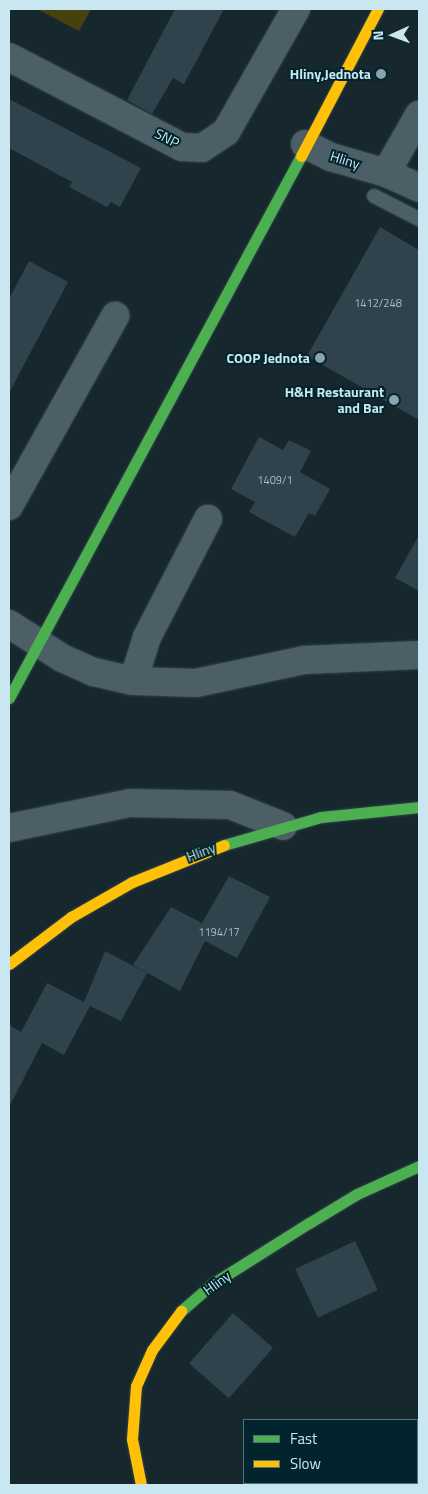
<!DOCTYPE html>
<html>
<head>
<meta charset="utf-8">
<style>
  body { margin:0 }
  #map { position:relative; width:428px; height:1494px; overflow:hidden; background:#16282e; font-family:"Titillium Web",sans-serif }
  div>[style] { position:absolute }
  .green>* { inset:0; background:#47420b }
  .building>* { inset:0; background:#30424b; transform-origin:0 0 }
  .roads { filter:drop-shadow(0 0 1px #344449) drop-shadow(0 0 1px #344449) }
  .lane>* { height:14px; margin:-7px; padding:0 7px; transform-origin:7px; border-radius:7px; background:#4c5f66 }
  .street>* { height:28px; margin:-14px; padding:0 14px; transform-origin:14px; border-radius:14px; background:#4c5f66 }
  .fast>* { height:11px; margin:-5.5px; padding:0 5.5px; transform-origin:5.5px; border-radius:5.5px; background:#4caf50 }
  .slow>* { height:11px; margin:-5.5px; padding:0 5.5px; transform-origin:5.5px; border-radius:5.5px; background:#ffc107 }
  .dots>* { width:14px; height:14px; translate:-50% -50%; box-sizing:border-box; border:2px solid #02242d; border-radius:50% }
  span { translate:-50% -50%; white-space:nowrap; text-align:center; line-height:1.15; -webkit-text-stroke:4px #02242d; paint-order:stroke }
  .number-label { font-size:11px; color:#a2bec8 }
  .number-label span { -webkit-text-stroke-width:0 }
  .poi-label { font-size:14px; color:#c8e7f1; font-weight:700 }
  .right { translate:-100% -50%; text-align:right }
  .street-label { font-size:14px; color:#c8e7f1 }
  .frame { position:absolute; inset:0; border:10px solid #c8e7f1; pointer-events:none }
  .legend { position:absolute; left:243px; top:1419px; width:175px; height:65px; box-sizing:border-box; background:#02242d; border:1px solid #51727b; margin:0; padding:6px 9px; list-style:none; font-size:15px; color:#c8e7f1 }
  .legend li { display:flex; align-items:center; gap:10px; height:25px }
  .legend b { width:25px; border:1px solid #51727b }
  .north { position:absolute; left:368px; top:10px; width:50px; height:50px; -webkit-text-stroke:4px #02242d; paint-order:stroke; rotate:268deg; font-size:14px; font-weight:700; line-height:20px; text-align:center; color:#c8e7f1 }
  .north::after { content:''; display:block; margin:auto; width:18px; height:22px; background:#c8e7f1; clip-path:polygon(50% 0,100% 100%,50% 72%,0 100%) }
</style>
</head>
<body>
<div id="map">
  <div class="green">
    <div style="clip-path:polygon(37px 9px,91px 9px,79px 31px)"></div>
  </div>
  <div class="building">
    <div style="clip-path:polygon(175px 9px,224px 9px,184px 84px,173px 78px,152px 114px,127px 100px)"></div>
    <div style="clip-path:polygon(9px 99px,141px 168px,120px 207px,111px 202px,107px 207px,86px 196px,69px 187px,72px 182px,9px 148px)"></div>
    <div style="clip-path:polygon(380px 227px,419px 250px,419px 420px,307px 356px)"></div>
    <div style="clip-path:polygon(29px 261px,68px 282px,9px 393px,9px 299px)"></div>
    <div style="clip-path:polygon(259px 437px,283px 450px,289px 440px,311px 451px,300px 472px,330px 489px,315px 516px,309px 513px,295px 537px,249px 512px,255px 502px,231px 489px)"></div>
    <div style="clip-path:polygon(419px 535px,419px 591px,395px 578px)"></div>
    <div style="clip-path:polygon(229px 876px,270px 897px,237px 958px,205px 941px,180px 991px,133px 965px,171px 907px,202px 923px)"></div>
    <div style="clip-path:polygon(105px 951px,147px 973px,121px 1021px,90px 1006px,64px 1055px,42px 1043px,9px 1107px,9px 1025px,21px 1032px,47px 983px,84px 1002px)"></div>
    <div style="left:355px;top:1241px;width:54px;height:66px;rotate:65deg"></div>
    <div style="left:233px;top:1313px;width:53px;height:67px;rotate:41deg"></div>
  </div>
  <div class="roads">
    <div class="lane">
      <div style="left:374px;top:196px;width:51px;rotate:27.1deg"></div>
    </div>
    <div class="street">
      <div style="left:9px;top:57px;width:195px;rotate:27.5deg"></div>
      <div style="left:182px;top:147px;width:20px;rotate:3deg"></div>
      <div style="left:202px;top:148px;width:29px;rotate:-34deg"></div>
      <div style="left:226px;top:132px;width:142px;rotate:-60.4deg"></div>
      <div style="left:305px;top:144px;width:29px;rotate:27deg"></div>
      <div style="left:331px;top:157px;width:57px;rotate:16.2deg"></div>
      <div style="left:386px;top:173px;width:67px;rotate:-60.4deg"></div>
      <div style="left:386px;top:173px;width:36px;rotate:24deg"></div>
      <div style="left:9px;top:506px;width:218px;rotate:-60.8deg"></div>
      <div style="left:9px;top:624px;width:63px;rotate:32.7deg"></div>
      <div style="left:62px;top:658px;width:35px;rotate:24deg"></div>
      <div style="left:94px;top:672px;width:40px;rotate:13deg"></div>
      <div style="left:133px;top:681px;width:63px;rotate:1.8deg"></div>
      <div style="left:196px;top:683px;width:110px;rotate:-12deg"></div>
      <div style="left:304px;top:660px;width:115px;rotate:-2.5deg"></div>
      <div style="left:133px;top:681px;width:46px;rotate:-72.3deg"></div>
      <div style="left:147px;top:637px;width:133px;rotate:-62.7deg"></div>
      <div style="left:9px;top:828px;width:124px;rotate:-11.7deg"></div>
      <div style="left:130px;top:803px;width:100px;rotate:1.1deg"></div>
      <div style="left:230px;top:805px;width:57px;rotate:21.6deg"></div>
      <div style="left:418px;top:1485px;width:1px"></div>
    </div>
    <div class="fast">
      <div style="left:9px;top:698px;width:616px;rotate:-61.69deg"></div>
      <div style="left:224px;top:845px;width:101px;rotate:-16.1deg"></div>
      <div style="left:321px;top:817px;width:99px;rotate:-5.8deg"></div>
      <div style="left:181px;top:1311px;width:41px;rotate:-41.1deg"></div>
      <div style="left:212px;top:1284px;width:115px;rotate:-32.2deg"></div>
      <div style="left:309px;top:1223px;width:56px;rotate:-31.1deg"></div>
      <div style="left:357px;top:1194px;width:68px;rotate:-24.3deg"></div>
    </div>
    <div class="slow">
      <div style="left:301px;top:156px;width:166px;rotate:-62.4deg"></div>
      <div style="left:9px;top:964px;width:78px;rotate:-37.2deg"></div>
      <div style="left:71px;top:917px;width:70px;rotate:-29.8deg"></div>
      <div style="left:132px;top:882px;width:99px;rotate:-21.9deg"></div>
      <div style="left:141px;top:1485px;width:47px;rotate:-101.1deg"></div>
      <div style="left:132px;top:1439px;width:53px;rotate:-85.7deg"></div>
      <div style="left:136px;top:1386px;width:39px;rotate:-66deg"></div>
      <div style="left:152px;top:1350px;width:49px;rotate:-53.4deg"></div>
    </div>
  </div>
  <div class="dots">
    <div style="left:381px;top:74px;background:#8aa4ad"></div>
    <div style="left:320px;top:358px;background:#8aa4ad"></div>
    <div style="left:394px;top:400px;background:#8aa4ad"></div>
  </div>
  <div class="number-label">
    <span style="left:378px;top:303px">1412/248</span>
    <span style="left:275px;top:480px">1409/1</span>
    <span style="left:219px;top:932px">1194/17</span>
  </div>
  <div class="poi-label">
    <span class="right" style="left:371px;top:74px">Hliny,Jednota</span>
    <span class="right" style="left:310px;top:358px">COOP Jednota</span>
    <span class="right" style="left:384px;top:400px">H&amp;H Restaurant<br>and Bar</span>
  </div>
  <div class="street-label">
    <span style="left:167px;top:138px;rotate:27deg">SNP</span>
    <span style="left:345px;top:160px;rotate:17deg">Hliny</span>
    <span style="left:201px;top:852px;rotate:-21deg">Hliny</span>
    <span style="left:217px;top:1283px;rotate:-36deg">Hliny</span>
  </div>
  <div class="frame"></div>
  <ul class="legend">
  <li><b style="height:6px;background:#4caf50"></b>Fast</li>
  <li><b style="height:6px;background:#ffc107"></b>Slow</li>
  </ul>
  <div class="north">N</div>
</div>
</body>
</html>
